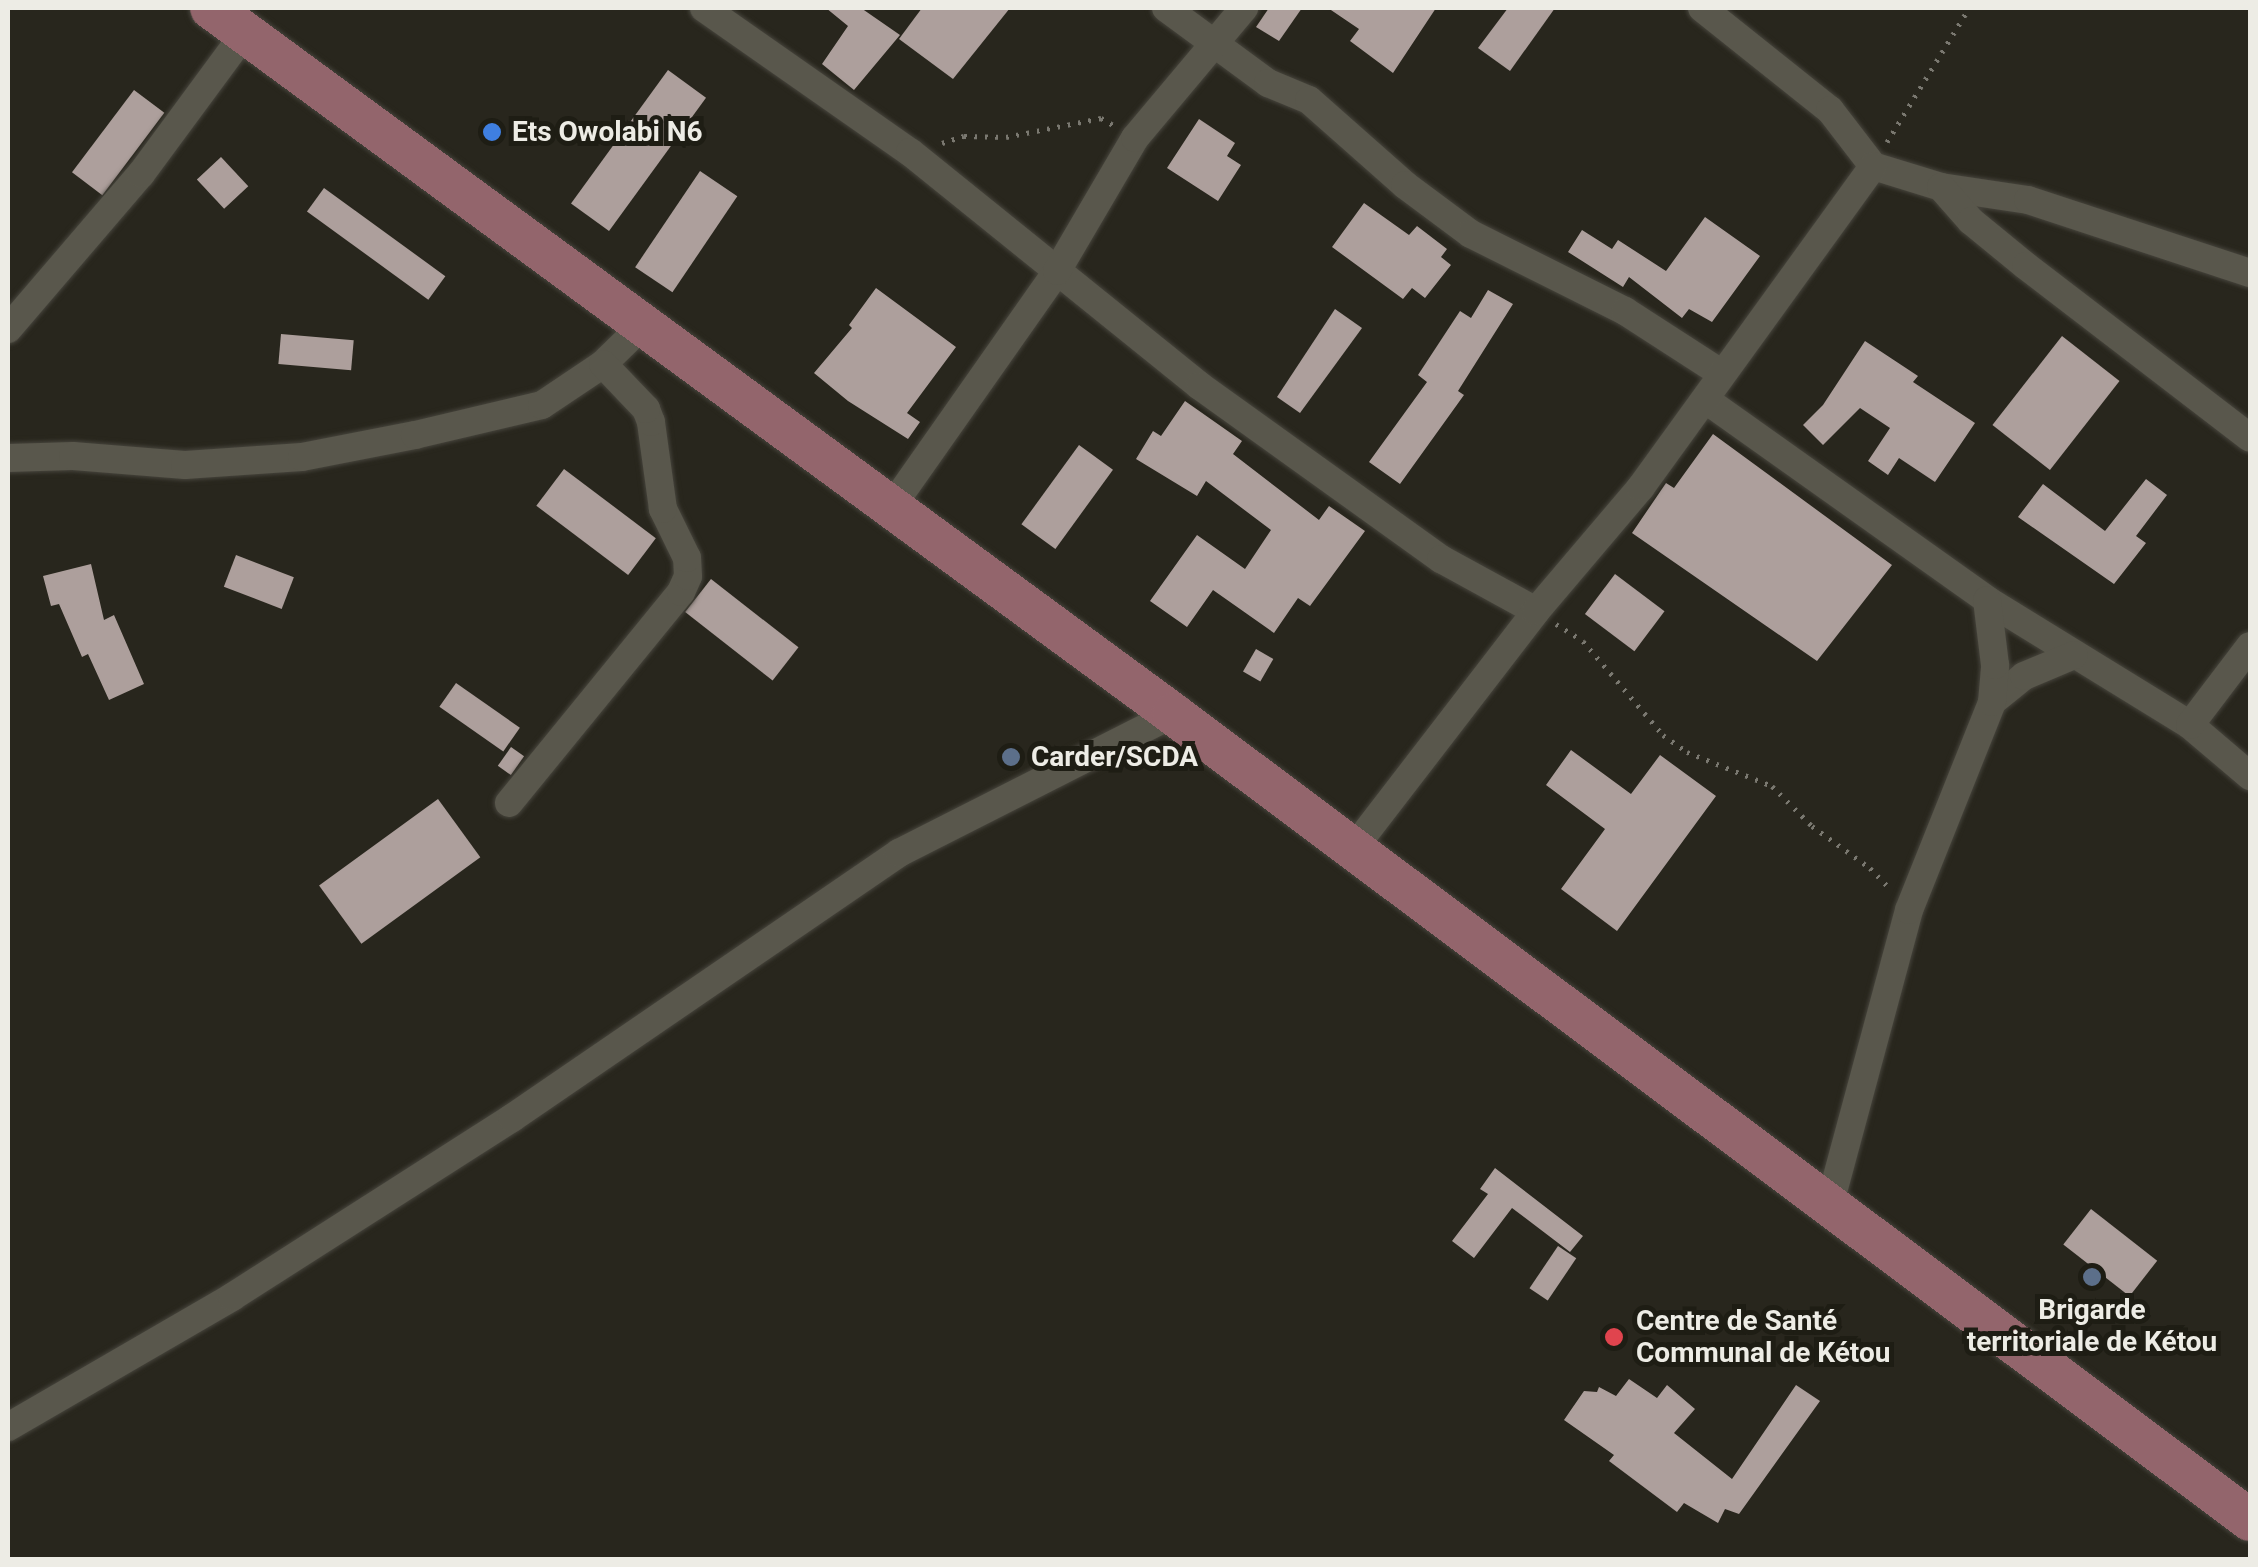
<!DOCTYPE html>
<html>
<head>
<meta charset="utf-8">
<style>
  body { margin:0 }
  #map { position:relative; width:2258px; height:1567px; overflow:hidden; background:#28261d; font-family:Roboto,sans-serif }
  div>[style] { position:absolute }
  .building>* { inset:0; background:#ad9f9c; transform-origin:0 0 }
  .path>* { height:5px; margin-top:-2.5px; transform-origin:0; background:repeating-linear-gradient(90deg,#7a7870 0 2.5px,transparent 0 10.5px) }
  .roads { filter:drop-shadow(0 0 2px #46443c) drop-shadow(0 0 2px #46443c) }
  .street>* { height:28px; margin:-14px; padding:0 14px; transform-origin:14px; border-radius:14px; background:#59574c }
  .primary>* { height:42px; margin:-21px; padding:0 21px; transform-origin:21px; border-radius:21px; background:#93656c }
  .dots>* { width:28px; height:28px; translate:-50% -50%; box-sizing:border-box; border:5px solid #1e1d14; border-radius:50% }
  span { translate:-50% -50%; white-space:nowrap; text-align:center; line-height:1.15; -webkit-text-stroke:10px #1e1d14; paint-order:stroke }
  .poi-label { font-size:28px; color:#edece5; font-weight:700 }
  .left { translate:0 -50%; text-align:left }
  .frame { position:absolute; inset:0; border:10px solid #edece5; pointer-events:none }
</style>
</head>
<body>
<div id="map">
  <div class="building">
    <div style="clip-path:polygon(826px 8px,861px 8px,900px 35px,854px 90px,822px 64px,848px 26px)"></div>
    <div style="clip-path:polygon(922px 8px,1010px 8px,953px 79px,899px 39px)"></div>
    <div style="clip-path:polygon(1269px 8px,1302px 8px,1279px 41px,1256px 27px)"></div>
    <div style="clip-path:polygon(1328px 8px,1436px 8px,1393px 73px,1350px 41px,1359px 29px)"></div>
    <div style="clip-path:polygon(1508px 8px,1555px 8px,1510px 71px,1478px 48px)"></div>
    <div style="left:668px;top:70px;width:47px;height:165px;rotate:36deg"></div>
    <div style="left:134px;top:90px;width:38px;height:103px;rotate:37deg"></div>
    <div style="clip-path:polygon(1199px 119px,1235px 143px,1227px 156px,1241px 165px,1218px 201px,1167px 168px)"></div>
    <div style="left:221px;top:157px;width:40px;height:33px;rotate:47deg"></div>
    <div style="left:700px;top:171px;width:45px;height:116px;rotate:34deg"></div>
    <div style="left:324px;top:188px;width:150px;height:29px;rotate:36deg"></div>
    <div style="clip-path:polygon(1364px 203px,1409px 235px,1417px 226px,1447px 249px,1441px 257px,1451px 265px,1425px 298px,1412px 288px,1403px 299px,1332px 247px)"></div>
    <div style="clip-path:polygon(1705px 217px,1760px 256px,1712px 322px,1689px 309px,1682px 318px,1629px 277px,1623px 287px,1568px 252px,1582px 230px,1612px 249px,1618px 240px,1666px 271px)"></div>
    <div style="clip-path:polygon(876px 288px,956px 347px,907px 413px,920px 422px,908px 439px,848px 401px,814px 373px,852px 328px,849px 325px)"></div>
    <div style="clip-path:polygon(1488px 290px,1513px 304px,1458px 391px,1464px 395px,1400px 484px,1369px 462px,1427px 382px,1418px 375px,1460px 311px,1471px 318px)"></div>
    <div style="clip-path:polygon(1335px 309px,1362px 328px,1300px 413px,1277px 397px)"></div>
    <div style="left:281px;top:334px;width:73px;height:30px;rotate:5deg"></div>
    <div style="left:2062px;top:336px;width:73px;height:113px;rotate:38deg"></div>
    <div style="clip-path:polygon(1865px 341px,1918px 376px,1913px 382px,1975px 423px,1935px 482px,1899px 458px,1888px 475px,1868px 461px,1890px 428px,1860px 408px,1823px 445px,1803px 425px,1823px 405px)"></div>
    <div style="clip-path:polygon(1185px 401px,1242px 441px,1233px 454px,1319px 520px,1329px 506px,1365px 531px,1310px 606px,1298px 598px,1274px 633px,1213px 590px,1187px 627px,1150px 601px,1197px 535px,1245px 569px,1271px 530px,1206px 481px,1197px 496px,1136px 459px,1153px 431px,1161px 436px)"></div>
    <div style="clip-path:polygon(1713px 434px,1892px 565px,1817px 661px,1632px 533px,1666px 483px,1674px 488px)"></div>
    <div style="left:1079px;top:445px;width:42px;height:98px;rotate:36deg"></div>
    <div style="left:564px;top:469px;width:115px;height:46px;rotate:37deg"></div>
    <div style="clip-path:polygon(2146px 479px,2167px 495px,2136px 536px,2146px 543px,2114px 584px,2018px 517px,2043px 484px,2105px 531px)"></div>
    <div style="left:236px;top:555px;width:62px;height:34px;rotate:21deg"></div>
    <div style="clip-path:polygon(91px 564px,104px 620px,114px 615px,144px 684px,109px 700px,88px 654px,82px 657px,59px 604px,51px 606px,43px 576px)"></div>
    <div style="left:1615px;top:574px;width:62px;height:50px;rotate:37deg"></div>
    <div style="left:711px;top:579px;width:111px;height:42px;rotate:38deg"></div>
    <div style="left:1256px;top:649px;width:20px;height:26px;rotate:30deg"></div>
    <div style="left:456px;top:683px;width:78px;height:29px;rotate:35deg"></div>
    <div style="left:511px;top:747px;width:16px;height:23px;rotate:35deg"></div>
    <div style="clip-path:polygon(1571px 750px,1631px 794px,1660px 755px,1716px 796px,1617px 931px,1561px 889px,1605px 829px,1546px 785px)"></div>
    <div style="left:438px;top:799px;width:72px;height:147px;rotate:54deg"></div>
    <div style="clip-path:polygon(1495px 1168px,1583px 1236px,1570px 1252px,1512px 1208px,1474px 1258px,1452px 1241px,1488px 1194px,1480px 1189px)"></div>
    <div style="left:2091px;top:1209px;width:84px;height:45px;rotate:38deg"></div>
    <div style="left:1558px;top:1246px;width:22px;height:51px;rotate:34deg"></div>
    <div style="clip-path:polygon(1629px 1379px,1657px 1398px,1667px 1385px,1695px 1409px,1674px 1433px,1732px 1479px,1796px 1385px,1820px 1401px,1739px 1514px,1725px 1509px,1718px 1523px,1684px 1503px,1677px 1512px,1609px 1461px,1614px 1455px,1564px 1420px,1584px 1391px,1597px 1392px,1599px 1387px,1616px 1396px)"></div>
  </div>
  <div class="path">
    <div style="left:1887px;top:142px;width:157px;rotate:-58.5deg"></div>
    <div style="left:942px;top:143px;width:23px;rotate:-18deg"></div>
    <div style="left:964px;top:136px;width:42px;rotate:1.4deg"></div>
    <div style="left:1006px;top:137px;width:97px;rotate:-11.3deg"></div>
    <div style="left:1101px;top:118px;width:16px;rotate:30deg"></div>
    <div style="left:1556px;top:624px;width:32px;rotate:32deg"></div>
    <div style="left:1583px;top:641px;width:123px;rotate:49.6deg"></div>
    <div style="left:1663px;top:735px;width:29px;rotate:35deg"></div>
    <div style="left:1687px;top:752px;width:92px;rotate:21.8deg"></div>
    <div style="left:1772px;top:786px;width:57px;rotate:45deg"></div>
    <div style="left:1812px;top:826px;width:72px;rotate:35.9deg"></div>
    <div style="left:1870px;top:868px;width:29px;rotate:46deg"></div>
  </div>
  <div class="roads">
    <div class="street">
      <div style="left:704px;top:8px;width:251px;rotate:35deg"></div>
      <div style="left:910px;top:152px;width:373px;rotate:38.9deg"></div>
      <div style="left:1200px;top:386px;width:297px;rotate:35.7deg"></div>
      <div style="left:1441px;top:559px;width:108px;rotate:28.7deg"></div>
      <div style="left:1166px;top:8px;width:127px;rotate:36.3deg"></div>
      <div style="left:1268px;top:83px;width:44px;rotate:22.5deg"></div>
      <div style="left:1309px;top:100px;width:128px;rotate:41.5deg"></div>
      <div style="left:1405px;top:185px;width:82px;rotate:36.6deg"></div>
      <div style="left:1471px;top:234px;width:172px;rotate:26.6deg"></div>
      <div style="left:1625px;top:311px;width:114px;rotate:32.9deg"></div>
      <div style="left:1702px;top:8px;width:164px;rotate:38.6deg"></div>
      <div style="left:1830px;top:110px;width:71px;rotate:52.5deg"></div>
      <div style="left:1873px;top:166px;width:71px;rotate:17.2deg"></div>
      <div style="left:1941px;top:187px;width:88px;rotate:8.5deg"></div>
      <div style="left:2028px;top:200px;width:234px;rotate:18.2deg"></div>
      <div style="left:1941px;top:187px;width:45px;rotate:48.6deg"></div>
      <div style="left:1971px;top:221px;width:71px;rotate:39.3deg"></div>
      <div style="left:2026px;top:266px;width:282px;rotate:37.5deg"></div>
      <div style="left:8px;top:329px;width:204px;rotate:-49.4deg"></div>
      <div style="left:141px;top:174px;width:175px;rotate:-53.6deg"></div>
      <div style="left:1706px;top:400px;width:345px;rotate:35.4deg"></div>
      <div style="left:1987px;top:600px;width:238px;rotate:31.6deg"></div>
      <div style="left:2190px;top:725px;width:79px;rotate:40.4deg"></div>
      <div style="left:8px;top:458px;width:65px;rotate:-1.8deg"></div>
      <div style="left:73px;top:456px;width:112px;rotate:4.6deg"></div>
      <div style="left:185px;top:465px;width:117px;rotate:-3.9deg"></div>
      <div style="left:302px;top:457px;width:115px;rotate:-11deg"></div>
      <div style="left:415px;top:435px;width:130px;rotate:-13.3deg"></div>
      <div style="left:542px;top:405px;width:73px;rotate:-33.9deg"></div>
      <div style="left:603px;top:364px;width:53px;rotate:-44.2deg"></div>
      <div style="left:890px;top:509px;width:291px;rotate:-54.9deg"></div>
      <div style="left:1057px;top:271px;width:154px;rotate:-59.6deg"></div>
      <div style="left:1135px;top:138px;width:170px;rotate:-50deg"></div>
      <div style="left:1992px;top:702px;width:41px;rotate:-39.1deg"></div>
      <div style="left:2024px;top:676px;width:54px;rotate:-22.8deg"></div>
      <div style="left:2190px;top:725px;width:99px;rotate:-52.8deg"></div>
      <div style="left:509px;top:803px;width:272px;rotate:-50.8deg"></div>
      <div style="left:681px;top:592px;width:17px;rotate:-66deg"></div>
      <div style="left:688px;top:576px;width:18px;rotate:-93deg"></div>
      <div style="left:687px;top:558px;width:55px;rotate:-116.1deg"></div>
      <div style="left:663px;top:509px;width:88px;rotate:-97.9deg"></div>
      <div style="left:651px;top:422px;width:14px;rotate:-111deg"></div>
      <div style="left:646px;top:409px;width:62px;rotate:-133.7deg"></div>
      <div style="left:1353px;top:849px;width:300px;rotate:-52.4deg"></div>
      <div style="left:1536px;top:611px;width:162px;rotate:-49.7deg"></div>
      <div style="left:1641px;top:487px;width:396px;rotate:-54.1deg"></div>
      <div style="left:1830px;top:1203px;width:303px;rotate:-74.9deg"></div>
      <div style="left:1909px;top:910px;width:224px;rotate:-68.2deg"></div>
      <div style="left:1992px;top:702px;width:37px;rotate:-85deg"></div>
      <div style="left:1995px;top:665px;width:65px;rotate:-97deg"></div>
      <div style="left:8px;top:1427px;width:259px;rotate:-30.1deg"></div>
      <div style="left:232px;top:1297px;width:332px;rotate:-32.6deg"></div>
      <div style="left:512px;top:1118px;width:469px;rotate:-34.4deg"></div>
      <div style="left:899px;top:853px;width:307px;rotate:-26.9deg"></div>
    </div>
    <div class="primary">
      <div style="left:211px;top:8px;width:1193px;rotate:36.27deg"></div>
      <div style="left:1173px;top:714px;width:1345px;rotate:36.81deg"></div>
    </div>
  </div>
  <div class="dots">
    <div style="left:492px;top:132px;background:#3f7fe0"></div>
    <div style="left:1011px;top:757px;background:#5c6f8a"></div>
    <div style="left:2092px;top:1277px;background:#5c6f8a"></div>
    <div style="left:1614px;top:1337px;background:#e0444e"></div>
  </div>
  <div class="poi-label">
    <span class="left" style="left:512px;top:132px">Ets Owolabi N6</span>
    <span class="left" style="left:1031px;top:757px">Carder/SCDA</span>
    <span style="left:2092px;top:1326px">Brigarde<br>territoriale de Kétou</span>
    <span class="left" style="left:1636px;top:1337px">Centre de Santé<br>Communal de Kétou</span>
  </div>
  <div class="frame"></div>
</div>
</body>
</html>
